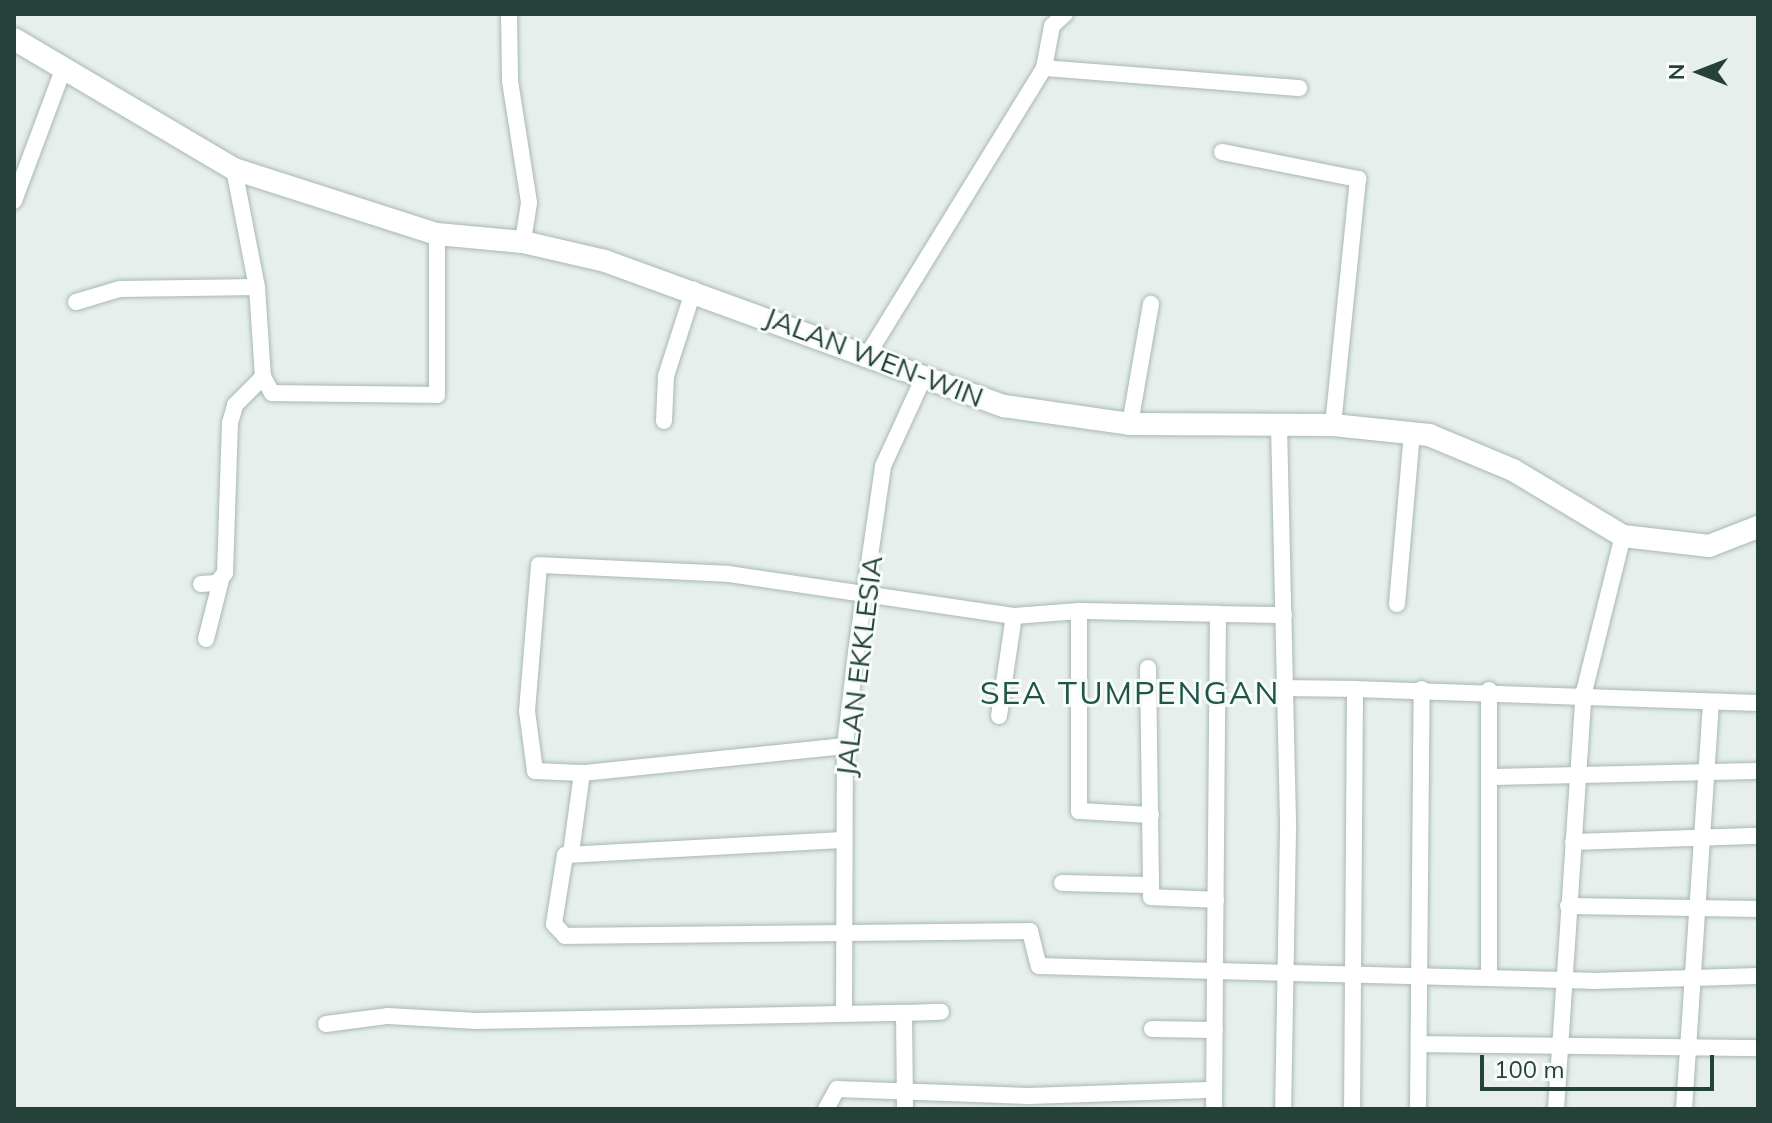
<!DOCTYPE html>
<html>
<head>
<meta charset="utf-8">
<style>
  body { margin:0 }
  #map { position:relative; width:1772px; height:1123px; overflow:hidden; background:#e6efeb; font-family:Mulish,sans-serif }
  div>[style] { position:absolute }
  .roads { filter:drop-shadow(0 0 2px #a8b8b2) drop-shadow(0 0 2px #a8b8b2) }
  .street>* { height:16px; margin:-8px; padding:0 8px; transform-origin:8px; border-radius:8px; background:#fff }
  .secondary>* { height:22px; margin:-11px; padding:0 11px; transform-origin:11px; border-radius:11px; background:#fff }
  span { translate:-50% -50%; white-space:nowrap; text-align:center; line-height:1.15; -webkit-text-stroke:6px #f7fbf9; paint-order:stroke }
  .street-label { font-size:28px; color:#24423a }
  .quarter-label { font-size:32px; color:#1f5548; letter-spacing:2px }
  .frame { position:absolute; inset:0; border:16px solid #24423a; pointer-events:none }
  .north { position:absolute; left:1660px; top:32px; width:80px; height:80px; -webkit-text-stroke:6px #f7fbf9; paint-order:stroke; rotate:270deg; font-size:22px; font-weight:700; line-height:32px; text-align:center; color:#24423a }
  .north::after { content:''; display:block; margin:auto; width:28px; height:36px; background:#24423a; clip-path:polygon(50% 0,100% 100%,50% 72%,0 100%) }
  .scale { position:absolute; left:1480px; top:1055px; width:234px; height:36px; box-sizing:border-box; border:4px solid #24423a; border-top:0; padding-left:10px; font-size:24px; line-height:28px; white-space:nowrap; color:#24423a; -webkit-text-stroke:6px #f7fbf9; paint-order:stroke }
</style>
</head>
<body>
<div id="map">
  <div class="roads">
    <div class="street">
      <div style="left:509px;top:14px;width:67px;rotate:89.1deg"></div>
      <div style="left:510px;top:81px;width:123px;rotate:81.1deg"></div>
      <div style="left:529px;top:203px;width:39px;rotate:99deg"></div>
      <div style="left:1044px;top:68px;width:43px;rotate:-79.2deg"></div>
      <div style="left:1052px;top:26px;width:18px;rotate:-43deg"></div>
      <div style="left:1222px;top:152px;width:139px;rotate:11.2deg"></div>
      <div style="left:1358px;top:179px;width:247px;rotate:95.8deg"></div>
      <div style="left:234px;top:169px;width:120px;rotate:79deg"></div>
      <div style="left:257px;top:287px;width:90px;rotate:86.2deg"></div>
      <div style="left:263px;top:377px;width:18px;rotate:61deg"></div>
      <div style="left:272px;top:393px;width:165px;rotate:0.7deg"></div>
      <div style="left:437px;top:395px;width:161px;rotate:-90deg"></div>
      <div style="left:14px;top:201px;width:140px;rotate:-69.5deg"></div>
      <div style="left:76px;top:302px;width:46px;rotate:-16.5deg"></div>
      <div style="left:120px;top:289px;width:137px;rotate:-0.8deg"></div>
      <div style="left:865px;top:359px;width:342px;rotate:-58.4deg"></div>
      <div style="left:1044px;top:68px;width:256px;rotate:4.5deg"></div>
      <div style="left:664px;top:421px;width:45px;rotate:-87.5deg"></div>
      <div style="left:666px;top:376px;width:91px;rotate:-72.2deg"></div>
      <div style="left:1130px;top:424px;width:122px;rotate:-80.1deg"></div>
      <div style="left:1279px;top:425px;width:405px;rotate:88.7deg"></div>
      <div style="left:1288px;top:830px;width:279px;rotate:91deg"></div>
      <div style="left:201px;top:584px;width:16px;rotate:-4deg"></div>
      <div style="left:217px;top:583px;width:13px;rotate:-51deg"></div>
      <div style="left:225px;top:573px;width:150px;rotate:-88.1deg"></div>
      <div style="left:230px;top:423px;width:19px;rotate:-74deg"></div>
      <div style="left:235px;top:405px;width:40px;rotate:-45deg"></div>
      <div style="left:1397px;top:604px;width:173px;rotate:-85deg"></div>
      <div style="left:1218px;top:614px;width:66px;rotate:0.9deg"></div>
      <div style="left:206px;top:639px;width:61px;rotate:-75.7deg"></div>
      <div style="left:1148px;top:668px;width:229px;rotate:89.2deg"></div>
      <div style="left:1151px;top:897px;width:65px;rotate:2.6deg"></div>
      <div style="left:1286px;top:688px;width:69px;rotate:0.8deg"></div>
      <div style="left:1355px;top:689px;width:420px;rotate:90.4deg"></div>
      <div style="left:1355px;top:689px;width:403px;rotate:2deg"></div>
      <div style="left:1489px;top:690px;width:286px;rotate:90deg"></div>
      <div style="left:999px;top:716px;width:101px;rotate:-81.5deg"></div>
      <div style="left:1014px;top:616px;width:65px;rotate:-4.4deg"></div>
      <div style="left:845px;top:746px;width:264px;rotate:174.1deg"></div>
      <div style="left:582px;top:773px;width:47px;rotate:-177.6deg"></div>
      <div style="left:535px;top:771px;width:61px;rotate:-97.6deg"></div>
      <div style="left:527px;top:711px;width:146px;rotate:-85.3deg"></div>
      <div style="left:539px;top:565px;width:190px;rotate:2.7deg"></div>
      <div style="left:729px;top:574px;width:288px;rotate:8.4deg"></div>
      <div style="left:1490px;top:777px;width:268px;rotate:-1.3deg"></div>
      <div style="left:1151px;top:815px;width:72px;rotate:-176.8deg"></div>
      <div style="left:1079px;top:811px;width:200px;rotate:-90deg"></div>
      <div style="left:1079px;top:611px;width:139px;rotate:1.2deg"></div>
      <div style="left:1218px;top:614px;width:357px;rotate:90.5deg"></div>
      <div style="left:1215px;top:971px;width:377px;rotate:1.5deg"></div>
      <div style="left:1592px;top:981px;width:166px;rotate:-1.7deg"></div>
      <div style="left:843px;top:840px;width:278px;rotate:176.9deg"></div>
      <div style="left:565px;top:855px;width:70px;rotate:99.1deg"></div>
      <div style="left:554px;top:924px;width:16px;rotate:47deg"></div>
      <div style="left:565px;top:936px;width:465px;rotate:-0.6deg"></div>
      <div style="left:1030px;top:931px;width:36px;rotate:76deg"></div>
      <div style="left:1039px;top:966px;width:176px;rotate:1.6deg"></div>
      <div style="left:1215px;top:971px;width:138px;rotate:90.4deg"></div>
      <div style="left:1573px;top:842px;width:185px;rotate:-1.9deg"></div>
      <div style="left:571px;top:853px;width:81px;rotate:-82.2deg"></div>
      <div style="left:1062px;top:883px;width:86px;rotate:1.3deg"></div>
      <div style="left:1568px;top:906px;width:190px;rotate:0.9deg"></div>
      <div style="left:844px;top:1013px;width:267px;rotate:-89.8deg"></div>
      <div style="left:845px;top:746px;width:95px;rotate:-83.3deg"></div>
      <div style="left:856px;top:652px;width:188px;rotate:-81.7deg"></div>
      <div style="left:883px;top:466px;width:98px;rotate:-65.3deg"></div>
      <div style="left:904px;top:1013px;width:37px;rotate:-2deg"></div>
      <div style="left:326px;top:1024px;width:63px;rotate:-7.4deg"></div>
      <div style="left:388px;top:1016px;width:88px;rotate:3.3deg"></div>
      <div style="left:476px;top:1021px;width:428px;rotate:-1.1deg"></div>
      <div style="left:904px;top:1013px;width:96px;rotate:89.4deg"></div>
      <div style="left:1152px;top:1029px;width:63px;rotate:0.9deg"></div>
      <div style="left:1422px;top:1044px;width:336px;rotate:0.7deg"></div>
      <div style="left:826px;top:1109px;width:23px;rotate:-61deg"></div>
      <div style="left:837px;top:1089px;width:192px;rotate:2.1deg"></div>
      <div style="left:1029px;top:1096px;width:185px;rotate:-1.9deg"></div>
      <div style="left:1418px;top:1109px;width:420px;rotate:-89.5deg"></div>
      <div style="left:1556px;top:1109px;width:418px;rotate:-86.2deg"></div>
      <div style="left:1584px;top:692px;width:161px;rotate:-76deg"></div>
      <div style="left:1684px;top:1109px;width:407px;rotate:-86.2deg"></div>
    </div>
    <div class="secondary">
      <div style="left:14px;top:39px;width:256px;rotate:30.6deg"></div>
      <div style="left:234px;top:169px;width:213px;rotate:17.8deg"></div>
      <div style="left:437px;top:234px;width:86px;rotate:5.3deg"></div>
      <div style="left:523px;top:242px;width:84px;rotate:13deg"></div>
      <div style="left:605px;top:261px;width:425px;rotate:20deg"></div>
      <div style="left:1004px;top:406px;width:127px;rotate:8.1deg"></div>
      <div style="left:1130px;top:424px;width:203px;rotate:0.3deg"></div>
      <div style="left:1333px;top:425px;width:97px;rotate:5.9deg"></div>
      <div style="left:1429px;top:435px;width:91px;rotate:22.6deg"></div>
      <div style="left:1513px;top:470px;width:128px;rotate:31deg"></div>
      <div style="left:1623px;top:536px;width:87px;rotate:6.6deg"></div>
      <div style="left:1709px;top:546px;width:53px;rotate:-21.2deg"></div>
    </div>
  </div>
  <div class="street-label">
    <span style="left:874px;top:357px;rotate:21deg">JALAN WEN-WIN</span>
    <span style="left:859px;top:666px;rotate:-83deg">JALAN EKKLESIA</span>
  </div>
  <div class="quarter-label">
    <span style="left:1130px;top:692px">SEA TUMPENGAN</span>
  </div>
  <div class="frame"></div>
  <div class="north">N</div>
  <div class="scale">100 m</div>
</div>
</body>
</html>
